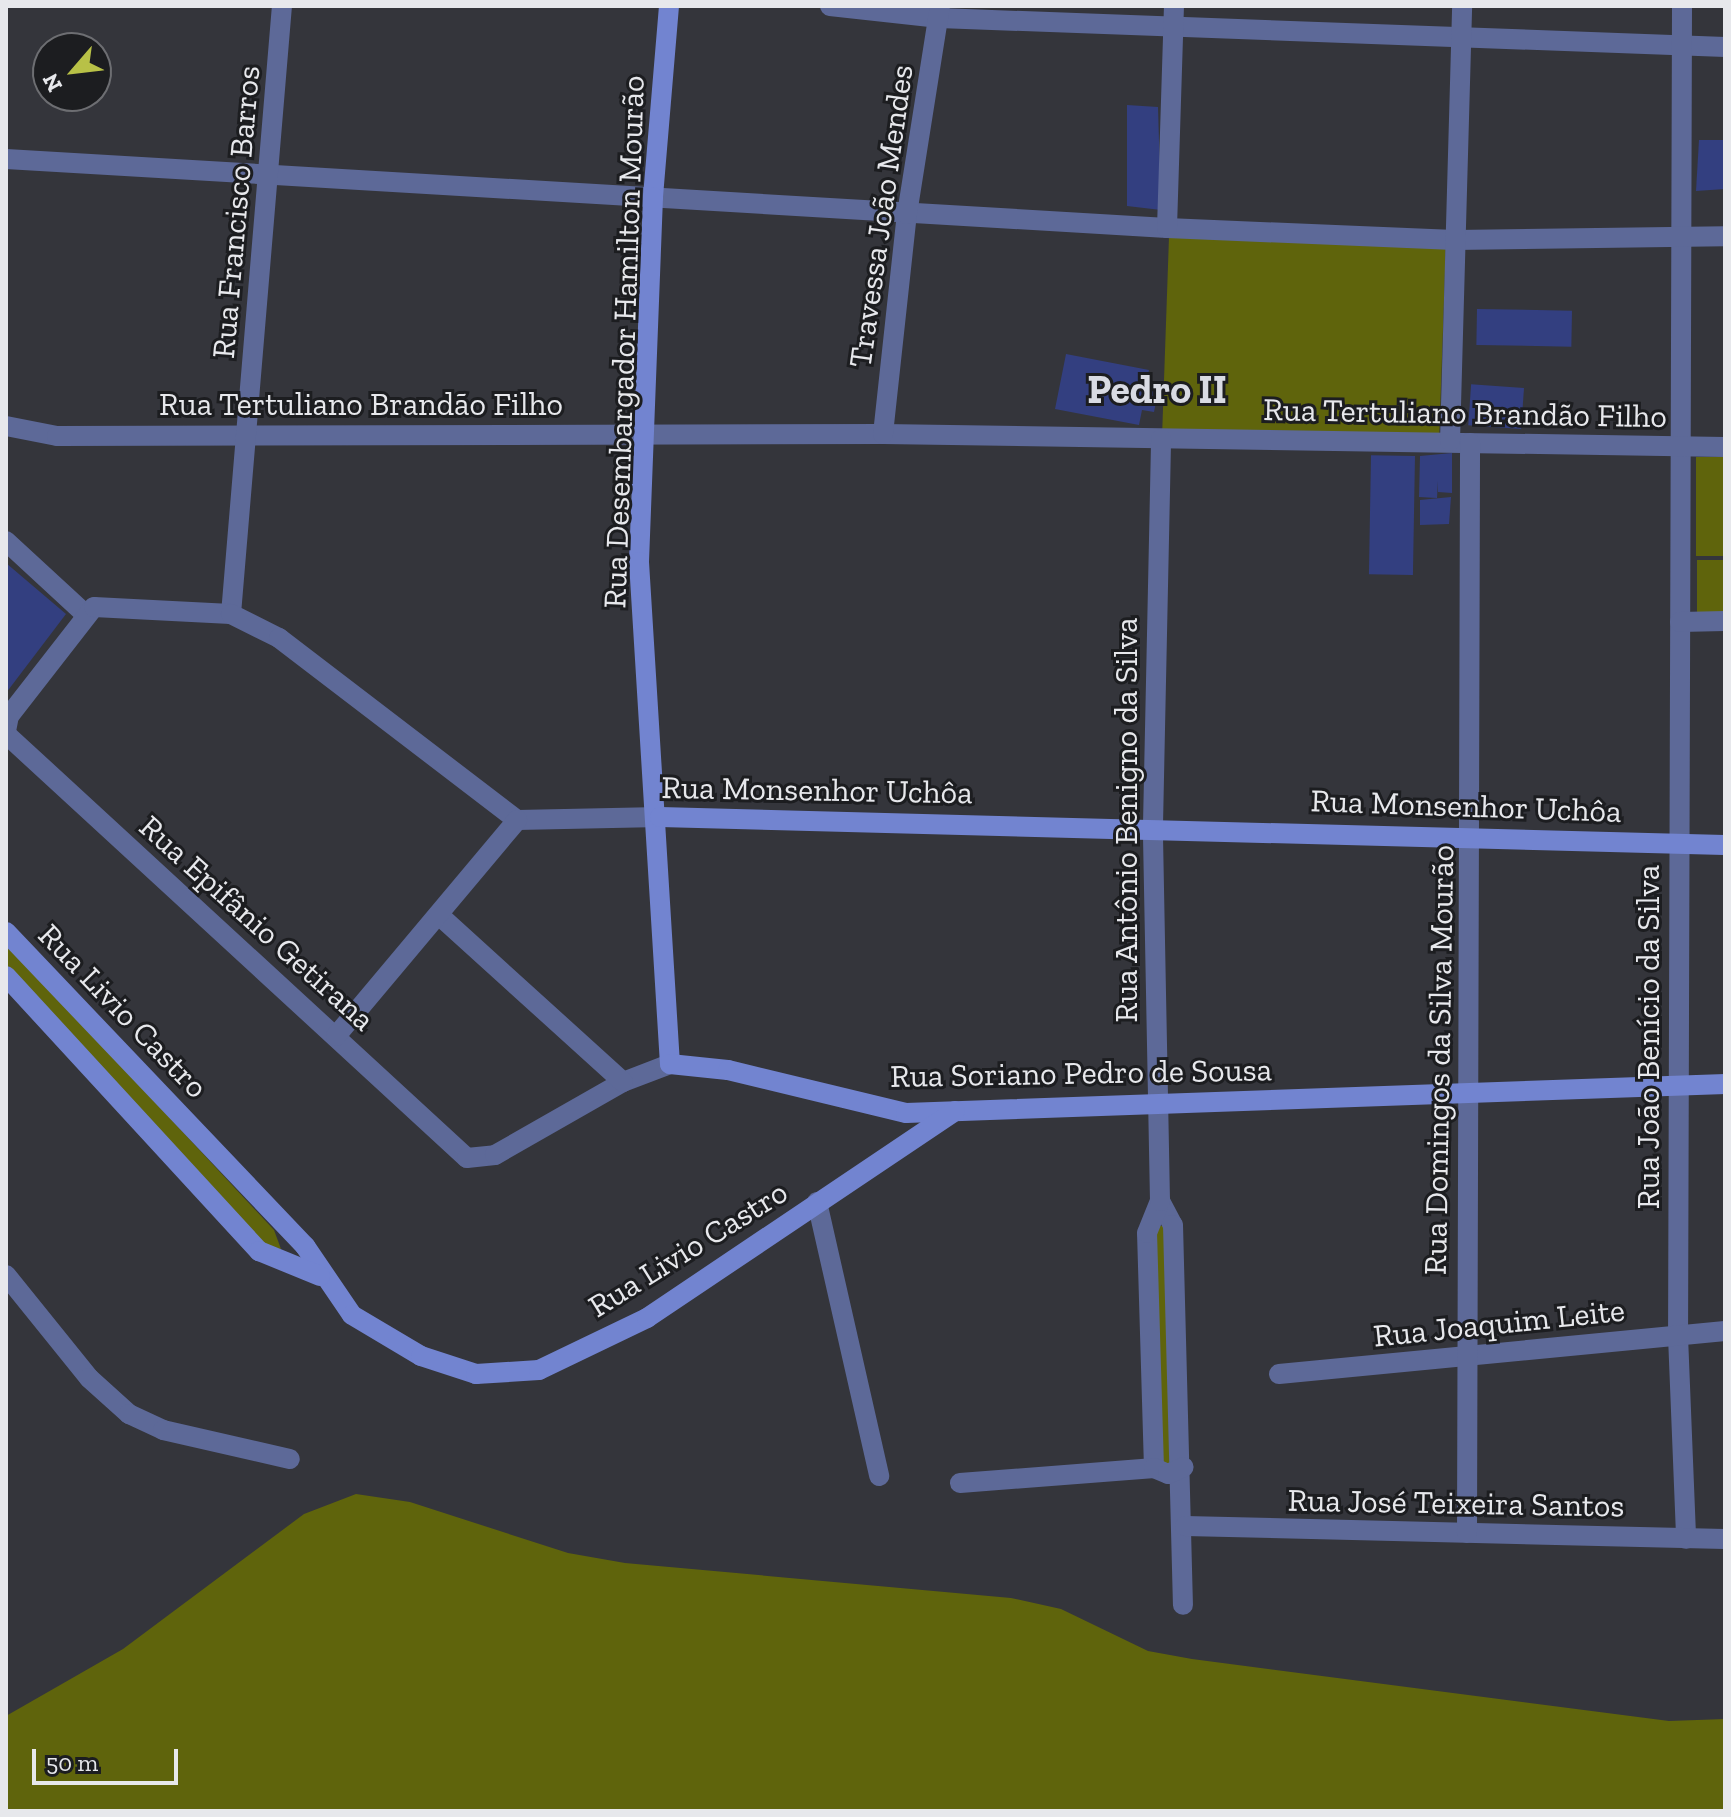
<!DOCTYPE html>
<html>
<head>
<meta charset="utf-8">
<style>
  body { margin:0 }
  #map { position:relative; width:1731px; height:1817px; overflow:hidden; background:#34353b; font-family:"Zilla Slab",serif }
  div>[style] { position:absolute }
  .green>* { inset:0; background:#5f640c; transform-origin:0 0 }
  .building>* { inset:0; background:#333f80; transform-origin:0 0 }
  .street>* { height:20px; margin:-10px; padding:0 10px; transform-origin:10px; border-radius:10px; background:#5d6998 }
  .secondary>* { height:20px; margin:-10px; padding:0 10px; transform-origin:10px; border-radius:10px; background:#7284d0 }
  span { translate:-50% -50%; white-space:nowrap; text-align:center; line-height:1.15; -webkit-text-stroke:6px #1c1d20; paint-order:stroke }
  .street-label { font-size:32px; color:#e7e8ec }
  .district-label { font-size:40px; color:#d9dbe3; font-weight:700 }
  .frame { position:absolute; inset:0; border:8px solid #e7e8ec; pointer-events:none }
  .north { position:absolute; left:32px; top:32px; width:80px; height:80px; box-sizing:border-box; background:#1c1d20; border:2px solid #6d6e72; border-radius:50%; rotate:242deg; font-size:22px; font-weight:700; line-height:32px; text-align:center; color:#e7e8ec }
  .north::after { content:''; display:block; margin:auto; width:28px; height:36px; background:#b8c147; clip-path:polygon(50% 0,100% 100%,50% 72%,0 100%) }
  .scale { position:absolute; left:32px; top:1749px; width:146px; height:36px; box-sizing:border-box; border:4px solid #e7e8ec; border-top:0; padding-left:10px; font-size:24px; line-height:28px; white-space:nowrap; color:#e7e8ec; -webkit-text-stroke:6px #1c1d20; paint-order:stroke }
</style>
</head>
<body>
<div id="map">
  <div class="green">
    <div style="left:1169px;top:237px;width:277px;height:194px;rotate:2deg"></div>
    <div style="left:1696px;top:457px;width:29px;height:99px"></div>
    <div style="left:1725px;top:560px;width:54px;height:28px;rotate:90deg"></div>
    <div style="clip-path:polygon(6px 942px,274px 1230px,281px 1249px,264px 1247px,6px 970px)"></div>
    <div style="clip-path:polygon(1169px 1225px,1178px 1463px,1157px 1464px,1152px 1227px)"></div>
    <div style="clip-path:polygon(356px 1494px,410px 1502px,568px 1553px,625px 1563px,1011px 1598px,1061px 1609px,1148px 1651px,1192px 1659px,1669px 1721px,1725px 1719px,1725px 1811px,6px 1811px,6px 1716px,123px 1649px,304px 1514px)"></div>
  </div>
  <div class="building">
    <div style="clip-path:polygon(1127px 105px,1158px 107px,1161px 210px,1127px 206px)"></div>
    <div style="clip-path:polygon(1699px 140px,1725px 140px,1725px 189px,1696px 191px)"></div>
    <div style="left:1477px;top:309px;width:95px;height:36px;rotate:1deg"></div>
    <div style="clip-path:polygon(1066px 354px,1149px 370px,1145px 390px,1158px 392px,1154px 412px,1142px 410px,1139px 425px,1055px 409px)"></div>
    <div style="left:1524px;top:388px;width:41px;height:53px;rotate:94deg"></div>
    <div style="clip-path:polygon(1452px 453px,1452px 493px,1438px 492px,1438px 481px,1437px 498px,1419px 497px,1420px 456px)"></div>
    <div style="left:1415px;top:456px;width:119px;height:44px;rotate:91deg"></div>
    <div style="clip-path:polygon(1451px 497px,1449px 524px,1420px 525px,1420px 500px)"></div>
    <div style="clip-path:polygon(6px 563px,66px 614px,6px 693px)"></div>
  </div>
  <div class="street">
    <div style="left:830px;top:6px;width:110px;rotate:6.3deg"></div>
    <div style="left:939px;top:18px;width:787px;rotate:2.11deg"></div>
    <div style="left:1682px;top:6px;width:1330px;rotate:90.17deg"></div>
    <div style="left:1678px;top:1336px;width:203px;rotate:87.7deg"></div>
    <div style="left:6px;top:159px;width:1163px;rotate:3.4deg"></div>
    <div style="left:1167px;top:228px;width:288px;rotate:2.4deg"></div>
    <div style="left:1455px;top:240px;width:270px;rotate:-0.8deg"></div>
    <div style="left:1167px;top:228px;width:222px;rotate:-88.2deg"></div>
    <div style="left:6px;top:426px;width:52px;rotate:11.1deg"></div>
    <div style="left:57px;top:436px;width:826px;rotate:-0.14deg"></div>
    <div style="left:883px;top:434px;width:842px;rotate:0.88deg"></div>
    <div style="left:883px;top:434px;width:221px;rotate:-83.8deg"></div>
    <div style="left:907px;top:214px;width:211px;rotate:-81deg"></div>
    <div style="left:1450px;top:441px;width:435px;rotate:-88.4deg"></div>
    <div style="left:6px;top:541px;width:106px;rotate:42.7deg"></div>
    <div style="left:231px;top:614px;width:610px;rotate:-85.21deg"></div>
    <div style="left:1680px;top:622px;width:45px;rotate:-1.3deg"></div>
    <div style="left:6px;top:731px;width:15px;rotate:-79deg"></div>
    <div style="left:9px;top:716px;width:138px;rotate:-52.1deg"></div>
    <div style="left:94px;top:607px;width:137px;rotate:2.9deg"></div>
    <div style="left:231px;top:614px;width:54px;rotate:26.6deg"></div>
    <div style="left:279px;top:638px;width:300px;rotate:37.4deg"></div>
    <div style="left:517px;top:820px;width:143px;rotate:-1.2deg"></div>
    <div style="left:6px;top:734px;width:626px;rotate:42.61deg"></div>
    <div style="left:467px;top:1158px;width:28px;rotate:-6deg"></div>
    <div style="left:495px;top:1155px;width:147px;rotate:-29.7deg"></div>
    <div style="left:623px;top:1082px;width:50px;rotate:-21deg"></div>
    <div style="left:440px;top:916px;width:247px;rotate:42.2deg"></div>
    <div style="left:336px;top:1036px;width:282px;rotate:-50deg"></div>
    <div style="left:1160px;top:1201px;width:27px;rotate:62deg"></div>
    <div style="left:1173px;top:1225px;width:380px;rotate:88.5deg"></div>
    <div style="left:817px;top:1202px;width:281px;rotate:77.2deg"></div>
    <div style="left:6px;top:1275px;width:132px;rotate:51.1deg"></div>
    <div style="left:89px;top:1378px;width:54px;rotate:42deg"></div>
    <div style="left:129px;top:1414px;width:38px;rotate:25deg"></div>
    <div style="left:163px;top:1430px;width:130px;rotate:12.9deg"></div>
    <div style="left:1279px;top:1374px;width:448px;rotate:-5.5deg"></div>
    <div style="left:1154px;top:1468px;width:235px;rotate:-91.7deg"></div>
    <div style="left:1147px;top:1233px;width:35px;rotate:-68deg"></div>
    <div style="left:1160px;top:1201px;width:376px;rotate:-91.1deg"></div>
    <div style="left:1153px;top:825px;width:386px;rotate:-88.8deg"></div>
    <div style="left:960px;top:1483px;width:195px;rotate:-4.4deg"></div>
    <div style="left:1154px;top:1468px;width:15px;rotate:23deg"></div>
    <div style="left:1168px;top:1474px;width:17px;rotate:-24deg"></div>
    <div style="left:1185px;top:1526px;width:540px;rotate:1.38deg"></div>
    <div style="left:1467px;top:1533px;width:1090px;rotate:-89.84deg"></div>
  </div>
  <div class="secondary">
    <div style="left:669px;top:6px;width:192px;rotate:94.8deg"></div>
    <div style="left:653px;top:197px;width:365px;rotate:92.2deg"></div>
    <div style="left:639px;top:562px;width:503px;rotate:86.47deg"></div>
    <div style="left:670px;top:1064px;width:58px;rotate:5.9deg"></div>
    <div style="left:728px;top:1070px;width:183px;rotate:13.6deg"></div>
    <div style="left:906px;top:1113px;width:820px;rotate:-2.03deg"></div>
    <div style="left:660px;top:817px;width:1065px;rotate:1.51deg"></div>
    <div style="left:6px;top:932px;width:434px;rotate:46.4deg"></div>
    <div style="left:305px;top:1246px;width:83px;rotate:55.7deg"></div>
    <div style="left:352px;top:1315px;width:80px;rotate:30.7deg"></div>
    <div style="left:421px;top:1356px;width:58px;rotate:18.1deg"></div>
    <div style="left:476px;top:1374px;width:63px;rotate:-3.6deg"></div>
    <div style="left:539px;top:1370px;width:120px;rotate:-25.7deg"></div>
    <div style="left:647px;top:1318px;width:371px;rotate:-33.9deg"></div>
    <div style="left:6px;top:976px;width:374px;rotate:47.4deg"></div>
    <div style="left:259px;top:1251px;width:66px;rotate:22.3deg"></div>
  </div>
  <div class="street-label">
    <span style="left:236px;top:212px;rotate:-85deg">Rua Francisco Barros</span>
    <span style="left:881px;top:216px;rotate:-82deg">Travessa João Mendes</span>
    <span style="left:624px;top:342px;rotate:-88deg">Rua Desembargador Hamilton Mourão</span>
    <span style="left:361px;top:404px">Rua Tertuliano Brandão Filho</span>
    <span style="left:1465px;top:413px;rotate:1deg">Rua Tertuliano Brandão Filho</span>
    <span style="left:817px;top:790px;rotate:1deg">Rua Monsenhor Uchôa</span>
    <span style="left:1466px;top:806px;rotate:2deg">Rua Monsenhor Uchôa</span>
    <span style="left:1126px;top:820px;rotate:-90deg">Rua Antônio Benigno da Silva</span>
    <span style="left:257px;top:923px;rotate:42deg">Rua Epifânio Getirana</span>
    <span style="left:123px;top:1011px;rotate:46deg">Rua Livio Castro</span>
    <span style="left:1648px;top:1037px;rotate:-90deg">Rua João Benício da Silva</span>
    <span style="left:1439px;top:1060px;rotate:-89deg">Rua Domingos da Silva Mourão</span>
    <span style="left:1081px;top:1073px;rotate:-1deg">Rua Soriano Pedro de Sousa</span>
    <span style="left:688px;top:1249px;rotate:-32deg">Rua Livio Castro</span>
    <span style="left:1499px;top:1323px;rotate:-6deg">Rua Joaquim Leite</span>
    <span style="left:1456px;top:1503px;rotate:1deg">Rua José Teixeira Santos</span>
  </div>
  <div class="district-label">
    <span style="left:1157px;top:389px">Pedro II</span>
  </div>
  <div class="frame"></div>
  <div class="north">N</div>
  <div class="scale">50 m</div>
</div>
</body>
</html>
